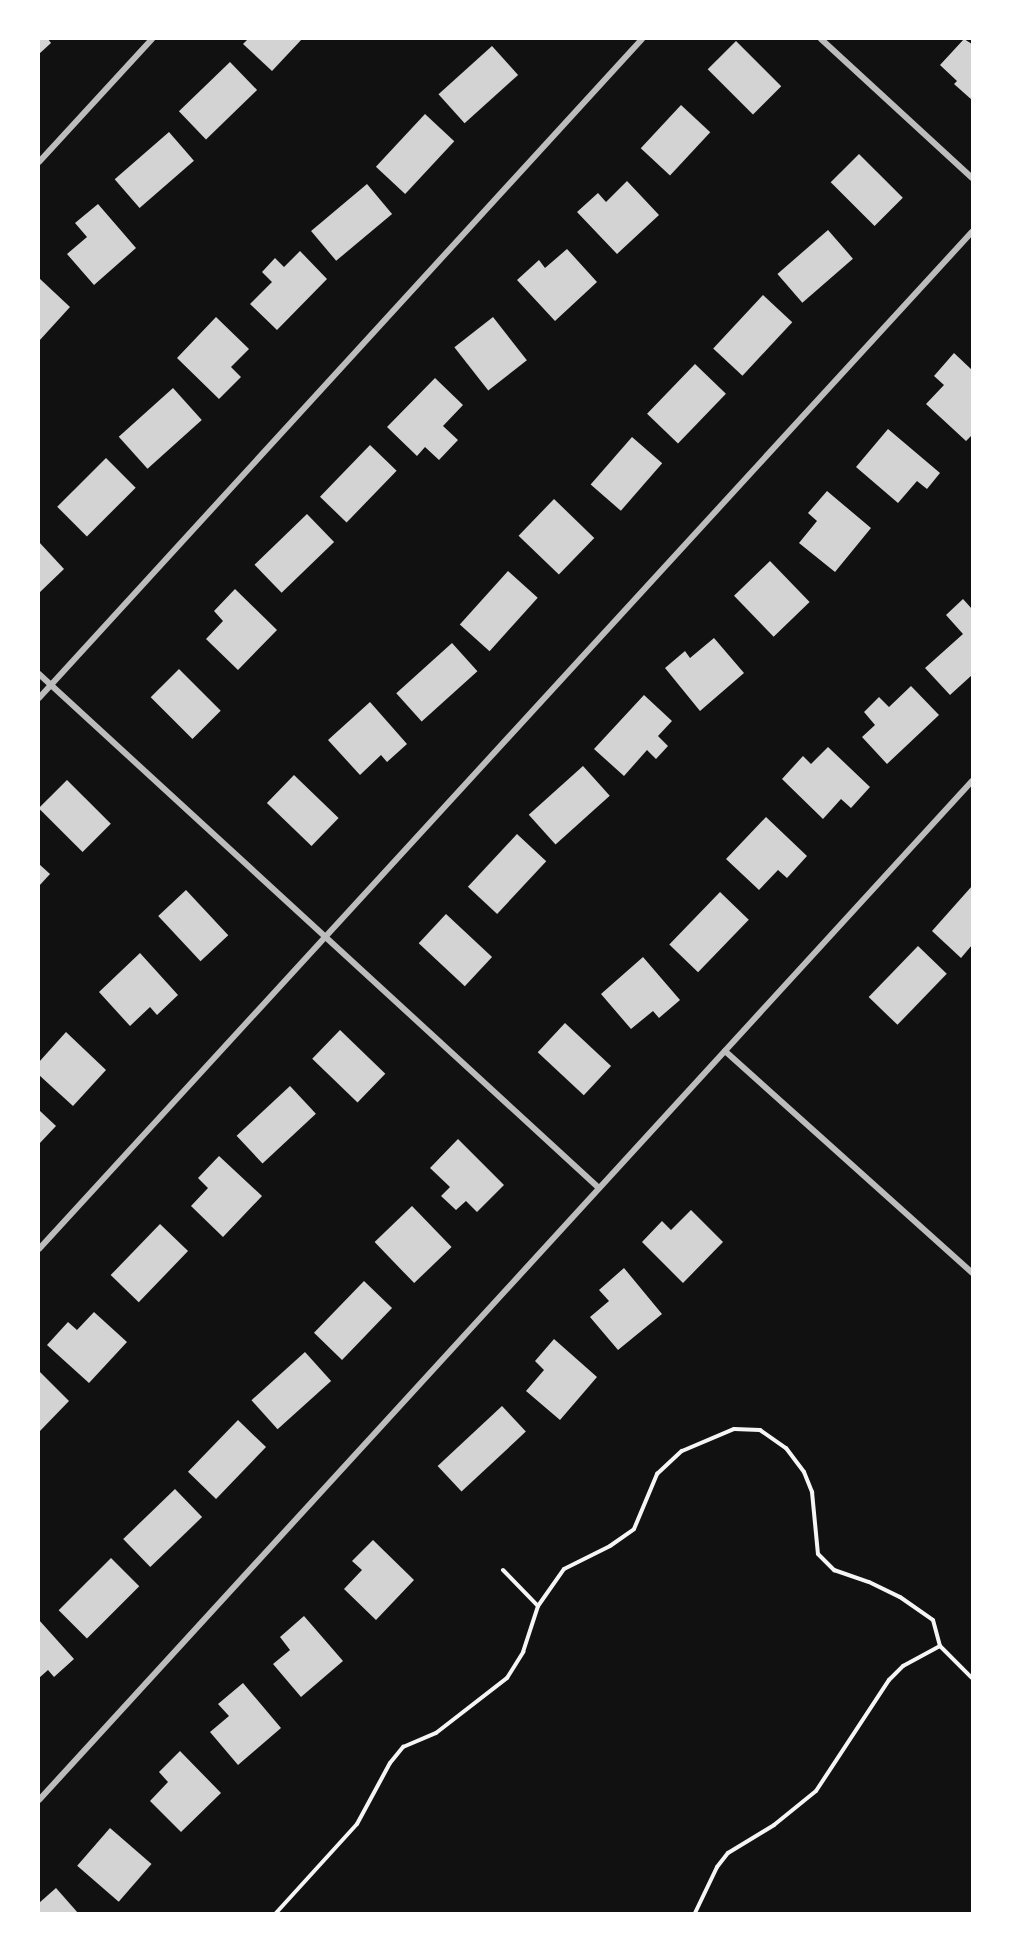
<!DOCTYPE html>
<html>
<head>
<meta charset="utf-8">
<style>
  body { margin:0 }
  #map { position:relative; width:1011px; height:1952px; overflow:hidden; background:#111; font-family:"Public Sans",sans-serif }
  div>[style] { position:absolute }
  .building>* { inset:0; background:#d3d3d3; transform-origin:0 0 }
  .path>* { height:4px; margin:-2px; padding:0 2px; transform-origin:2px; border-radius:2px; background:#f5f5f5 }
  .minor>* { height:6px; margin:-3px; padding:0 3px; transform-origin:3px; border-radius:3px; background:#bcbcbc }
  span { translate:-50% -50%; white-space:nowrap; text-align:center; line-height:1.15; -webkit-text-stroke:6px #fff; paint-order:stroke }
  .frame { position:absolute; inset:0; border:40px solid #fff; pointer-events:none }
</style>
</head>
<body>
<div id="map">
  <div class="building">
    <div style="clip-path:polygon(39px 39px,48px 39px,51px 43px,39px 54px)"></div>
    <div style="clip-path:polygon(248px 39px,302px 39px,272px 71px,243px 44px)"></div>
    <div style="clip-path:polygon(964px 39px,972px 44px,972px 100px,954px 84px,957px 81px,940px 65px)"></div>
    <div style="left:736px;top:41px;width:64px;height:40px;rotate:45deg"></div>
    <div style="left:492px;top:46px;width:39px;height:72px;rotate:48deg"></div>
    <div style="left:230px;top:62px;width:39px;height:71px;rotate:46deg"></div>
    <div style="left:681px;top:105px;width:40px;height:59px;rotate:43deg"></div>
    <div style="left:425px;top:114px;width:40px;height:72px;rotate:43deg"></div>
    <div style="left:169px;top:132px;width:38px;height:72px;rotate:49deg"></div>
    <div style="left:859px;top:154px;width:62px;height:40px;rotate:45deg"></div>
    <div style="clip-path:polygon(627px 181px,659px 215px,617px 254px,577px 212px,598px 193px,606px 202px)"></div>
    <div style="left:367px;top:184px;width:39px;height:73px;rotate:50deg"></div>
    <div style="clip-path:polygon(98px 204px,136px 248px,94px 285px,67px 254px,87px 237px,75px 223px)"></div>
    <div style="left:828px;top:230px;width:38px;height:67px;rotate:49deg"></div>
    <div style="clip-path:polygon(567px 249px,597px 282px,555px 321px,517px 280px,539px 260px,545px 268px)"></div>
    <div style="clip-path:polygon(300px 251px,327px 279px,277px 330px,250px 304px,272px 282px,262px 272px,275px 258px,284px 267px)"></div>
    <div style="clip-path:polygon(39px 278px,70px 307px,39px 341px)"></div>
    <div style="left:763px;top:295px;width:40px;height:73px;rotate:43deg"></div>
    <div style="clip-path:polygon(216px 317px,249px 349px,231px 367px,241px 377px,219px 399px,177px 358px)"></div>
    <div style="left:493px;top:317px;width:55px;height:49px;rotate:52deg"></div>
    <div style="clip-path:polygon(954px 353px,972px 370px,972px 435px,966px 441px,926px 404px,944px 385px,934px 376px)"></div>
    <div style="left:695px;top:364px;width:43px;height:69px;rotate:44deg"></div>
    <div style="clip-path:polygon(435px 378px,463px 405px,443px 426px,458px 440px,439px 460px,425px 447px,417px 456px,387px 427px)"></div>
    <div style="left:173px;top:388px;width:43px;height:73px;rotate:48deg"></div>
    <div style="clip-path:polygon(888px 429px,940px 473px,927px 489px,917px 481px,898px 503px,856px 467px)"></div>
    <div style="left:632px;top:437px;width:40px;height:63px;rotate:41deg"></div>
    <div style="left:370px;top:445px;width:37px;height:72px;rotate:44deg"></div>
    <div style="left:106px;top:458px;width:42px;height:69px;rotate:45deg"></div>
    <div style="clip-path:polygon(827px 491px,871px 528px,835px 572px,799px 543px,817px 521px,808px 513px)"></div>
    <div style="left:554px;top:499px;width:56px;height:51px;rotate:44deg"></div>
    <div style="left:307px;top:514px;width:39px;height:73px;rotate:46deg"></div>
    <div style="clip-path:polygon(39px 542px,64px 569px,39px 593px)"></div>
    <div style="left:770px;top:561px;width:57px;height:50px;rotate:46deg"></div>
    <div style="left:508px;top:571px;width:40px;height:72px;rotate:42deg"></div>
    <div style="clip-path:polygon(235px 589px,277px 630px,238px 670px,206px 639px,223px 621px,214px 611px)"></div>
    <div style="clip-path:polygon(963px 599px,972px 609px,972px 675px,950px 695px,925px 668px,963px 634px,946px 615px)"></div>
    <div style="clip-path:polygon(714px 638px,744px 673px,700px 711px,665px 668px,685px 651px,690px 658px)"></div>
    <div style="left:452px;top:643px;width:38px;height:75px;rotate:48deg"></div>
    <div style="left:179px;top:669px;width:59px;height:40px;rotate:45deg"></div>
    <div style="clip-path:polygon(911px 686px,939px 715px,887px 764px,862px 737px,875px 725px,864px 712px,879px 697px,889px 707px)"></div>
    <div style="clip-path:polygon(644px 695px,672px 721px,658px 736px,668px 746px,656px 759px,647px 750px,624px 776px,594px 749px)"></div>
    <div style="clip-path:polygon(370px 702px,407px 744px,387px 762px,381px 755px,360px 775px,328px 740px)"></div>
    <div style="clip-path:polygon(828px 747px,870px 787px,851px 808px,841px 799px,823px 819px,782px 779px,803px 756px,811px 764px)"></div>
    <div style="left:583px;top:766px;width:40px;height:73px;rotate:48deg"></div>
    <div style="left:294px;top:775px;width:62px;height:39px;rotate:44deg"></div>
    <div style="left:67px;top:780px;width:62px;height:40px;rotate:45deg"></div>
    <div style="clip-path:polygon(766px 817px,807px 856px,787px 878px,778px 870px,759px 890px,726px 859px)"></div>
    <div style="left:517px;top:834px;width:40px;height:72px;rotate:43deg"></div>
    <div style="clip-path:polygon(39px 864px,50px 874px,39px 886px)"></div>
    <div style="clip-path:polygon(972px 886px,972px 945px,961px 958px,932px 931px)"></div>
    <div style="left:186px;top:890px;width:62px;height:38px;rotate:47deg"></div>
    <div style="left:720px;top:892px;width:40px;height:73px;rotate:44deg"></div>
    <div style="left:446px;top:914px;width:63px;height:40px;rotate:43deg"></div>
    <div style="left:918px;top:946px;width:40px;height:71px;rotate:44deg"></div>
    <div style="clip-path:polygon(140px 953px,178px 995px,157px 1015px,150px 1007px,130px 1026px,99px 992px)"></div>
    <div style="clip-path:polygon(643px 957px,680px 1000px,659px 1018px,653px 1011px,631px 1029px,601px 994px)"></div>
    <div style="left:565px;top:1023px;width:63px;height:40px;rotate:43deg"></div>
    <div style="left:340px;top:1030px;width:63px;height:40px;rotate:44deg"></div>
    <div style="clip-path:polygon(66px 1032px,106px 1070px,73px 1106px,39px 1075px,39px 1062px)"></div>
    <div style="left:290px;top:1086px;width:38px;height:73px;rotate:47deg"></div>
    <div style="clip-path:polygon(39px 1110px,56px 1126px,39px 1144px)"></div>
    <div style="clip-path:polygon(458px 1139px,504px 1185px,477px 1212px,466px 1201px,456px 1210px,441px 1196px,450px 1187px,430px 1168px)"></div>
    <div style="clip-path:polygon(219px 1156px,262px 1196px,223px 1237px,191px 1206px,208px 1188px,198px 1178px)"></div>
    <div style="left:412px;top:1206px;width:57px;height:52px;rotate:46deg"></div>
    <div style="clip-path:polygon(691px 1210px,723px 1242px,683px 1283px,642px 1242px,662px 1221px,671px 1230px)"></div>
    <div style="left:160px;top:1224px;width:39px;height:71px;rotate:44deg"></div>
    <div style="clip-path:polygon(624px 1268px,662px 1314px,618px 1350px,590px 1317px,609px 1301px,599px 1290px)"></div>
    <div style="left:364px;top:1281px;width:39px;height:72px;rotate:44deg"></div>
    <div style="clip-path:polygon(94px 1312px,127px 1342px,89px 1383px,47px 1345px,68px 1322px,77px 1330px)"></div>
    <div style="clip-path:polygon(554px 1339px,597px 1377px,560px 1420px,526px 1391px,544px 1370px,535px 1361px)"></div>
    <div style="left:305px;top:1352px;width:39px;height:72px;rotate:48deg"></div>
    <div style="clip-path:polygon(39px 1371px,69px 1401px,39px 1432px)"></div>
    <div style="left:502px;top:1406px;width:35px;height:88px;rotate:47deg"></div>
    <div style="left:238px;top:1420px;width:39px;height:72px;rotate:44deg"></div>
    <div style="left:175px;top:1489px;width:39px;height:72px;rotate:46deg"></div>
    <div style="clip-path:polygon(373px 1540px,414px 1580px,376px 1620px,344px 1589px,362px 1570px,352px 1561px)"></div>
    <div style="left:111px;top:1558px;width:40px;height:74px;rotate:45deg"></div>
    <div style="clip-path:polygon(304px 1616px,343px 1661px,301px 1697px,273px 1664px,290px 1650px,280px 1637px)"></div>
    <div style="clip-path:polygon(39px 1620px,74px 1659px,54px 1677px,48px 1670px,39px 1678px)"></div>
    <div style="clip-path:polygon(243px 1683px,281px 1728px,238px 1765px,210px 1732px,229px 1716px,218px 1704px)"></div>
    <div style="clip-path:polygon(180px 1751px,221px 1793px,181px 1832px,150px 1801px,168px 1782px,159px 1772px)"></div>
    <div style="left:110px;top:1828px;width:55px;height:50px;rotate:41deg"></div>
    <div style="clip-path:polygon(56px 1888px,78px 1913px,39px 1913px,39px 1903px)"></div>
  </div>
  <div class="path">
    <div style="left:503px;top:1570px;width:50px;rotate:45.8deg"></div>
    <div style="left:276px;top:1913px;width:120px;rotate:-47.7deg"></div>
    <div style="left:357px;top:1824px;width:69px;rotate:-61.6deg"></div>
    <div style="left:390px;top:1763px;width:21px;rotate:-51deg"></div>
    <div style="left:403px;top:1747px;width:36px;rotate:-23deg"></div>
    <div style="left:436px;top:1733px;width:90px;rotate:-37.8deg"></div>
    <div style="left:507px;top:1678px;width:31px;rotate:-58deg"></div>
    <div style="left:523px;top:1652px;width:48px;rotate:-71.9deg"></div>
    <div style="left:538px;top:1606px;width:45px;rotate:-54.9deg"></div>
    <div style="left:564px;top:1569px;width:51px;rotate:-26.6deg"></div>
    <div style="left:610px;top:1546px;width:29px;rotate:-35deg"></div>
    <div style="left:634px;top:1529px;width:60px;rotate:-67.3deg"></div>
    <div style="left:657px;top:1474px;width:34px;rotate:-43deg"></div>
    <div style="left:682px;top:1451px;width:56px;rotate:-22.9deg"></div>
    <div style="left:734px;top:1429px;width:26px;rotate:2deg"></div>
    <div style="left:760px;top:1430px;width:32px;rotate:35deg"></div>
    <div style="left:786px;top:1448px;width:30px;rotate:53deg"></div>
    <div style="left:804px;top:1472px;width:22px;rotate:68deg"></div>
    <div style="left:812px;top:1492px;width:62px;rotate:84.5deg"></div>
    <div style="left:818px;top:1554px;width:23px;rotate:45deg"></div>
    <div style="left:834px;top:1570px;width:37px;rotate:19deg"></div>
    <div style="left:869px;top:1582px;width:34px;rotate:26deg"></div>
    <div style="left:900px;top:1597px;width:40px;rotate:34.9deg"></div>
    <div style="left:933px;top:1620px;width:27px;rotate:75deg"></div>
    <div style="left:940px;top:1646px;width:45px;rotate:45deg"></div>
    <div style="left:695px;top:1913px;width:51px;rotate:-64.4deg"></div>
    <div style="left:717px;top:1867px;width:18px;rotate:-52deg"></div>
    <div style="left:728px;top:1853px;width:54px;rotate:-31.3deg"></div>
    <div style="left:774px;top:1825px;width:54px;rotate:-39deg"></div>
    <div style="left:816px;top:1791px;width:133px;rotate:-56.7deg"></div>
    <div style="left:889px;top:1680px;width:20px;rotate:-45deg"></div>
    <div style="left:903px;top:1666px;width:42px;rotate:-28.4deg"></div>
  </div>
  <div class="minor">
    <div style="left:821px;top:39px;width:205px;rotate:42.6deg"></div>
    <div style="left:39px;top:162px;width:167px;rotate:-47.4deg"></div>
    <div style="left:39px;top:674px;width:760px;rotate:42.55deg"></div>
    <div style="left:39px;top:698px;width:893px;rotate:-47.54deg"></div>
    <div style="left:725px;top:1051px;width:332px;rotate:41.9deg"></div>
    <div style="left:39px;top:1249px;width:1380px;rotate:-47.47deg"></div>
    <div style="left:39px;top:1800px;width:1382px;rotate:-47.52deg"></div>
  </div>
  <div class="frame"></div>
</div>
</body>
</html>
